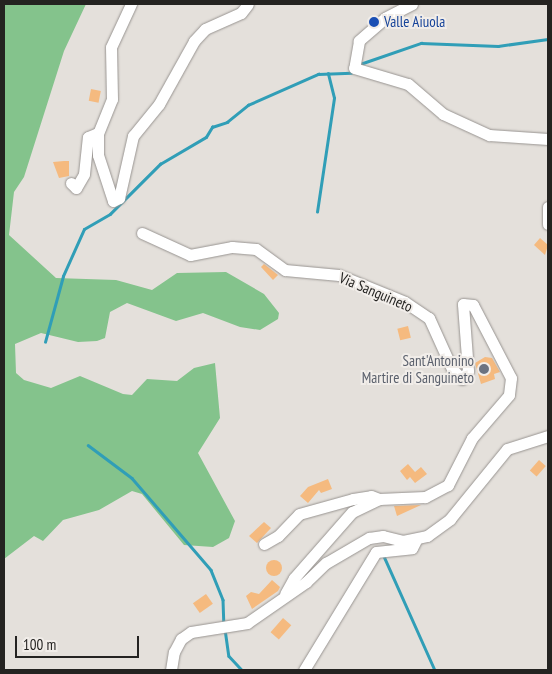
<!DOCTYPE html>
<html>
<head>
<meta charset="utf-8">
<style>
  body { margin:0 }
  #map { position:relative; width:552px; height:674px; overflow:hidden; background:#e4e0db; font-family:"PT Sans Narrow",sans-serif }
  div>[style] { position:absolute }
  .forest>* { inset:0; background:#84c38c }
  .stream>* { height:2.5px; margin:-1.25px; padding:0 1.25px; transform-origin:1.25px; border-radius:1.25px; background:#309eb7 }
  .building>* { inset:0; background:#f5ba7f; transform-origin:0 0 }
  .round { border-radius:50% }
  .roads { filter:drop-shadow(0 0 1px #989491) drop-shadow(0 0 1px #989491) }
  .minor>* { height:11px; margin:-5.5px; padding:0 5.5px; transform-origin:5.5px; border-radius:5.5px; background:#fff }
  .dots>* { width:14px; height:14px; translate:-50% -50%; box-sizing:border-box; border:2px solid #f1ede9; border-radius:50% }
  span { translate:-50% -50%; white-space:nowrap; text-align:center; line-height:1.15; -webkit-text-stroke:4px #f1ede9; paint-order:stroke }
  .transit-label { font-size:15px; color:#164399 }
  .left { translate:0 -50%; text-align:left }
  .street-label { font-size:15px; color:#242321 }
  .worship-label { font-size:15px; color:#5b616d }
  .right { translate:-100% -50%; text-align:right }
  .frame { position:absolute; inset:0; border:5px solid #242321; pointer-events:none }
  .scale { position:absolute; left:15px; top:636px; width:124px; height:22px; box-sizing:border-box; border:2px solid #242321; border-top:0; padding-left:6px; font-size:15px; line-height:18px; white-space:nowrap; color:#242321; -webkit-text-stroke:4px #f1ede9; paint-order:stroke }
</style>
</head>
<body>
<div id="map">
  <div class="forest">
    <div style="clip-path:polygon(4px 4px,86px 4px,64px 51px,24px 177px,14px 192px,9px 235px,56px 278px,116px 280px,152px 290px,177px 273px,226px 272px,264px 294px,279px 313px,278px 319px,260px 330px,240px 327px,203px 313px,176px 321px,127px 303px,110px 312px,105px 338px,97px 341px,78px 342px,41px 333px,15px 344px,16px 373px,24px 380px,51px 388px,80px 376px,123px 394px,132px 395px,147px 379px,177px 381px,194px 368px,215px 363px,220px 418px,198px 453px,235px 521px,229px 538px,213px 547px,184px 545px,142px 494px,132px 491px,99px 510px,63px 520px,43px 541px,34px 536px,4px 559px)"></div>
  </div>
  <div class="stream">
    <div style="left:360px;top:64px;width:65px;rotate:-19deg"></div>
    <div style="left:421px;top:43px;width:77px;rotate:2.2deg"></div>
    <div style="left:498px;top:46px;width:50px;rotate:-8deg"></div>
    <div style="left:317px;top:212px;width:115px;rotate:-81.5deg"></div>
    <div style="left:334px;top:98px;width:25px;rotate:-104deg"></div>
    <div style="left:45px;top:342px;width:68px;rotate:-74.7deg"></div>
    <div style="left:63px;top:276px;width:51px;rotate:-65.9deg"></div>
    <div style="left:84px;top:229px;width:30px;rotate:-30deg"></div>
    <div style="left:110px;top:214px;width:71px;rotate:-45deg"></div>
    <div style="left:160px;top:164px;width:53px;rotate:-30.4deg"></div>
    <div style="left:206px;top:137px;width:12px;rotate:-59deg"></div>
    <div style="left:212px;top:127px;width:16px;rotate:-18deg"></div>
    <div style="left:227px;top:122px;width:27px;rotate:-39deg"></div>
    <div style="left:248px;top:105px;width:77px;rotate:-23.9deg"></div>
    <div style="left:318px;top:74px;width:33px;rotate:-2deg"></div>
    <div style="left:88px;top:445px;width:55px;rotate:36.9deg"></div>
    <div style="left:132px;top:478px;width:121px;rotate:49.3deg"></div>
    <div style="left:211px;top:570px;width:32px;rotate:68deg"></div>
    <div style="left:223px;top:600px;width:24px;rotate:88deg"></div>
    <div style="left:383px;top:554px;width:127px;rotate:65.9deg"></div>
    <div style="left:225px;top:629px;width:27px;rotate:82deg"></div>
    <div style="left:229px;top:656px;width:19px;rotate:47deg"></div>
  </div>
  <div class="building">
    <div style="left:91px;top:89px;width:10px;height:12px;rotate:11deg"></div>
    <div style="clip-path:polygon(64px 161px,69px 161px,69px 176px,59px 178px,53px 162px)"></div>
    <div style="clip-path:polygon(540px 238px,548px 245px,545px 255px,534px 245px)"></div>
    <div style="clip-path:polygon(264px 264px,278px 275px,273px 280px,261px 267px)"></div>
    <div style="left:408px;top:326px;width:12px;height:11px;rotate:76deg"></div>
    <div style="clip-path:polygon(485px 357px,492px 358px,500px 372px,494px 374px,495px 379px,481px 384px,475px 363px)"></div>
    <div style="left:539px;top:460px;width:9px;height:14px;rotate:41deg"></div>
    <div style="clip-path:polygon(408px 464px,415px 472px,421px 467px,427px 474px,415px 483px,410px 477px,407px 480px,400px 471px)"></div>
    <div style="clip-path:polygon(328px 479px,332px 489px,321px 493px,319px 490px,308px 503px,300px 496px,308px 487px)"></div>
    <div style="clip-path:polygon(421px 505px,397px 516px,394px 506px)"></div>
    <div style="clip-path:polygon(264px 522px,271px 528px,257px 543px,249px 536px)"></div>
    <div class="round" style="left:266px;top:560px;width:16px;height:16px"></div>
    <div style="clip-path:polygon(272px 580px,280px 587px,278px 591px,252px 609px,246px 596px,251px 592px,259px 594px)"></div>
    <div style="left:206px;top:594px;width:12px;height:16px;rotate:55deg"></div>
    <div style="left:283px;top:618px;width:11px;height:19px;rotate:41deg"></div>
  </div>
  <div class="roads">
    <div class="minor">
      <div style="left:131px;top:4px;width:47px;rotate:114.9deg"></div>
      <div style="left:111px;top:47px;width:52px;rotate:88.9deg"></div>
      <div style="left:112px;top:99px;width:37px;rotate:112deg"></div>
      <div style="left:98px;top:133px;width:22px;rotate:90deg"></div>
      <div style="left:98px;top:155px;width:48px;rotate:71.9deg"></div>
      <div style="left:113px;top:201px;width:7px;rotate:-27deg"></div>
      <div style="left:119px;top:198px;width:64px;rotate:-77.3deg"></div>
      <div style="left:133px;top:136px;width:41px;rotate:-50.9deg"></div>
      <div style="left:159px;top:104px;width:72px;rotate:-60.9deg"></div>
      <div style="left:194px;top:41px;width:16px;rotate:-47deg"></div>
      <div style="left:205px;top:29px;width:39px;rotate:-24deg"></div>
      <div style="left:241px;top:13px;width:11px;rotate:-52deg"></div>
      <div style="left:412px;top:4px;width:30px;rotate:153deg"></div>
      <div style="left:385px;top:18px;width:35px;rotate:139deg"></div>
      <div style="left:359px;top:41px;width:27px;rotate:100deg"></div>
      <div style="left:354px;top:68px;width:56px;rotate:16.5deg"></div>
      <div style="left:408px;top:84px;width:46px;rotate:40.6deg"></div>
      <div style="left:443px;top:114px;width:51px;rotate:24.5deg"></div>
      <div style="left:489px;top:135px;width:59px;rotate:3.9deg"></div>
      <div style="left:71px;top:183px;width:7px;rotate:45deg"></div>
      <div style="left:76px;top:188px;width:16px;rotate:-60deg"></div>
      <div style="left:84px;top:174px;width:37px;rotate:-84deg"></div>
      <div style="left:88px;top:137px;width:11px;rotate:-22deg"></div>
      <div style="left:548px;top:207px;width:17px;rotate:90deg"></div>
      <div style="left:142px;top:233px;width:53px;rotate:24.6deg"></div>
      <div style="left:190px;top:255px;width:43px;rotate:-10.8deg"></div>
      <div style="left:232px;top:247px;width:24px;rotate:5deg"></div>
      <div style="left:256px;top:249px;width:36px;rotate:36deg"></div>
      <div style="left:285px;top:270px;width:54px;rotate:5.3deg"></div>
      <div style="left:339px;top:275px;width:71px;rotate:22.2deg"></div>
      <div style="left:405px;top:302px;width:29px;rotate:34deg"></div>
      <div style="left:429px;top:318px;width:56px;rotate:65.7deg"></div>
      <div style="left:452px;top:369px;width:14px;rotate:45deg"></div>
      <div style="left:462px;top:379px;width:10px;rotate:-53deg"></div>
      <div style="left:468px;top:371px;width:67px;rotate:-94.3deg"></div>
      <div style="left:463px;top:304px;width:10px;rotate:6deg"></div>
      <div style="left:473px;top:305px;width:82px;rotate:62.5deg"></div>
      <div style="left:511px;top:378px;width:17px;rotate:97deg"></div>
      <div style="left:509px;top:395px;width:57px;rotate:130.7deg"></div>
      <div style="left:472px;top:438px;width:53px;rotate:117.1deg"></div>
      <div style="left:448px;top:485px;width:26px;rotate:152deg"></div>
      <div style="left:425px;top:497px;width:46px;rotate:177.5deg"></div>
      <div style="left:379px;top:499px;width:30px;rotate:154deg"></div>
      <div style="left:352px;top:512px;width:88px;rotate:131.3deg"></div>
      <div style="left:294px;top:578px;width:18px;rotate:119deg"></div>
      <div style="left:264px;top:544px;width:16px;rotate:-30deg"></div>
      <div style="left:278px;top:536px;width:30px;rotate:-46deg"></div>
      <div style="left:299px;top:514px;width:56px;rotate:-15.5deg"></div>
      <div style="left:353px;top:499px;width:18px;rotate:-9deg"></div>
      <div style="left:371px;top:496px;width:9px;rotate:21deg"></div>
      <div style="left:171px;top:670px;width:18px;rotate:-81deg"></div>
      <div style="left:174px;top:652px;width:15px;rotate:-62deg"></div>
      <div style="left:181px;top:639px;width:12px;rotate:-35deg"></div>
      <div style="left:191px;top:632px;width:57px;rotate:-9.1deg"></div>
      <div style="left:247px;top:623px;width:72px;rotate:-34.8deg"></div>
      <div style="left:306px;top:582px;width:28px;rotate:-44deg"></div>
      <div style="left:326px;top:563px;width:50px;rotate:-30.2deg"></div>
      <div style="left:369px;top:538px;width:14px;rotate:-8deg"></div>
      <div style="left:383px;top:536px;width:21px;rotate:14deg"></div>
      <div style="left:403px;top:541px;width:25px;rotate:-12deg"></div>
      <div style="left:427px;top:536px;width:29px;rotate:-36deg"></div>
      <div style="left:450px;top:519px;width:90px;rotate:-50.8deg"></div>
      <div style="left:507px;top:449px;width:43px;rotate:-17.6deg"></div>
      <div style="left:304px;top:670px;width:138px;rotate:-58.6deg"></div>
      <div style="left:376px;top:552px;width:36px;rotate:-6deg"></div>
      <div style="left:412px;top:548px;width:9px;rotate:-63deg"></div>
    </div>
  </div>
  <div class="dots">
    <div style="left:374px;top:22px;background:#1a4fb4"></div>
    <div style="left:484px;top:369px;background:#6b7280"></div>
  </div>
  <div class="transit-label">
    <span class="left" style="left:384px;top:22px">Valle Aiuola</span>
  </div>
  <div class="street-label">
    <span style="left:376px;top:292px;rotate:23deg">Via Sanguineto</span>
  </div>
  <div class="worship-label">
    <span class="right" style="left:474px;top:369px">Sant'Antonino<br>Martire di Sanguineto</span>
  </div>
  <div class="frame"></div>
  <div class="scale">100 m</div>
</div>
</body>
</html>
